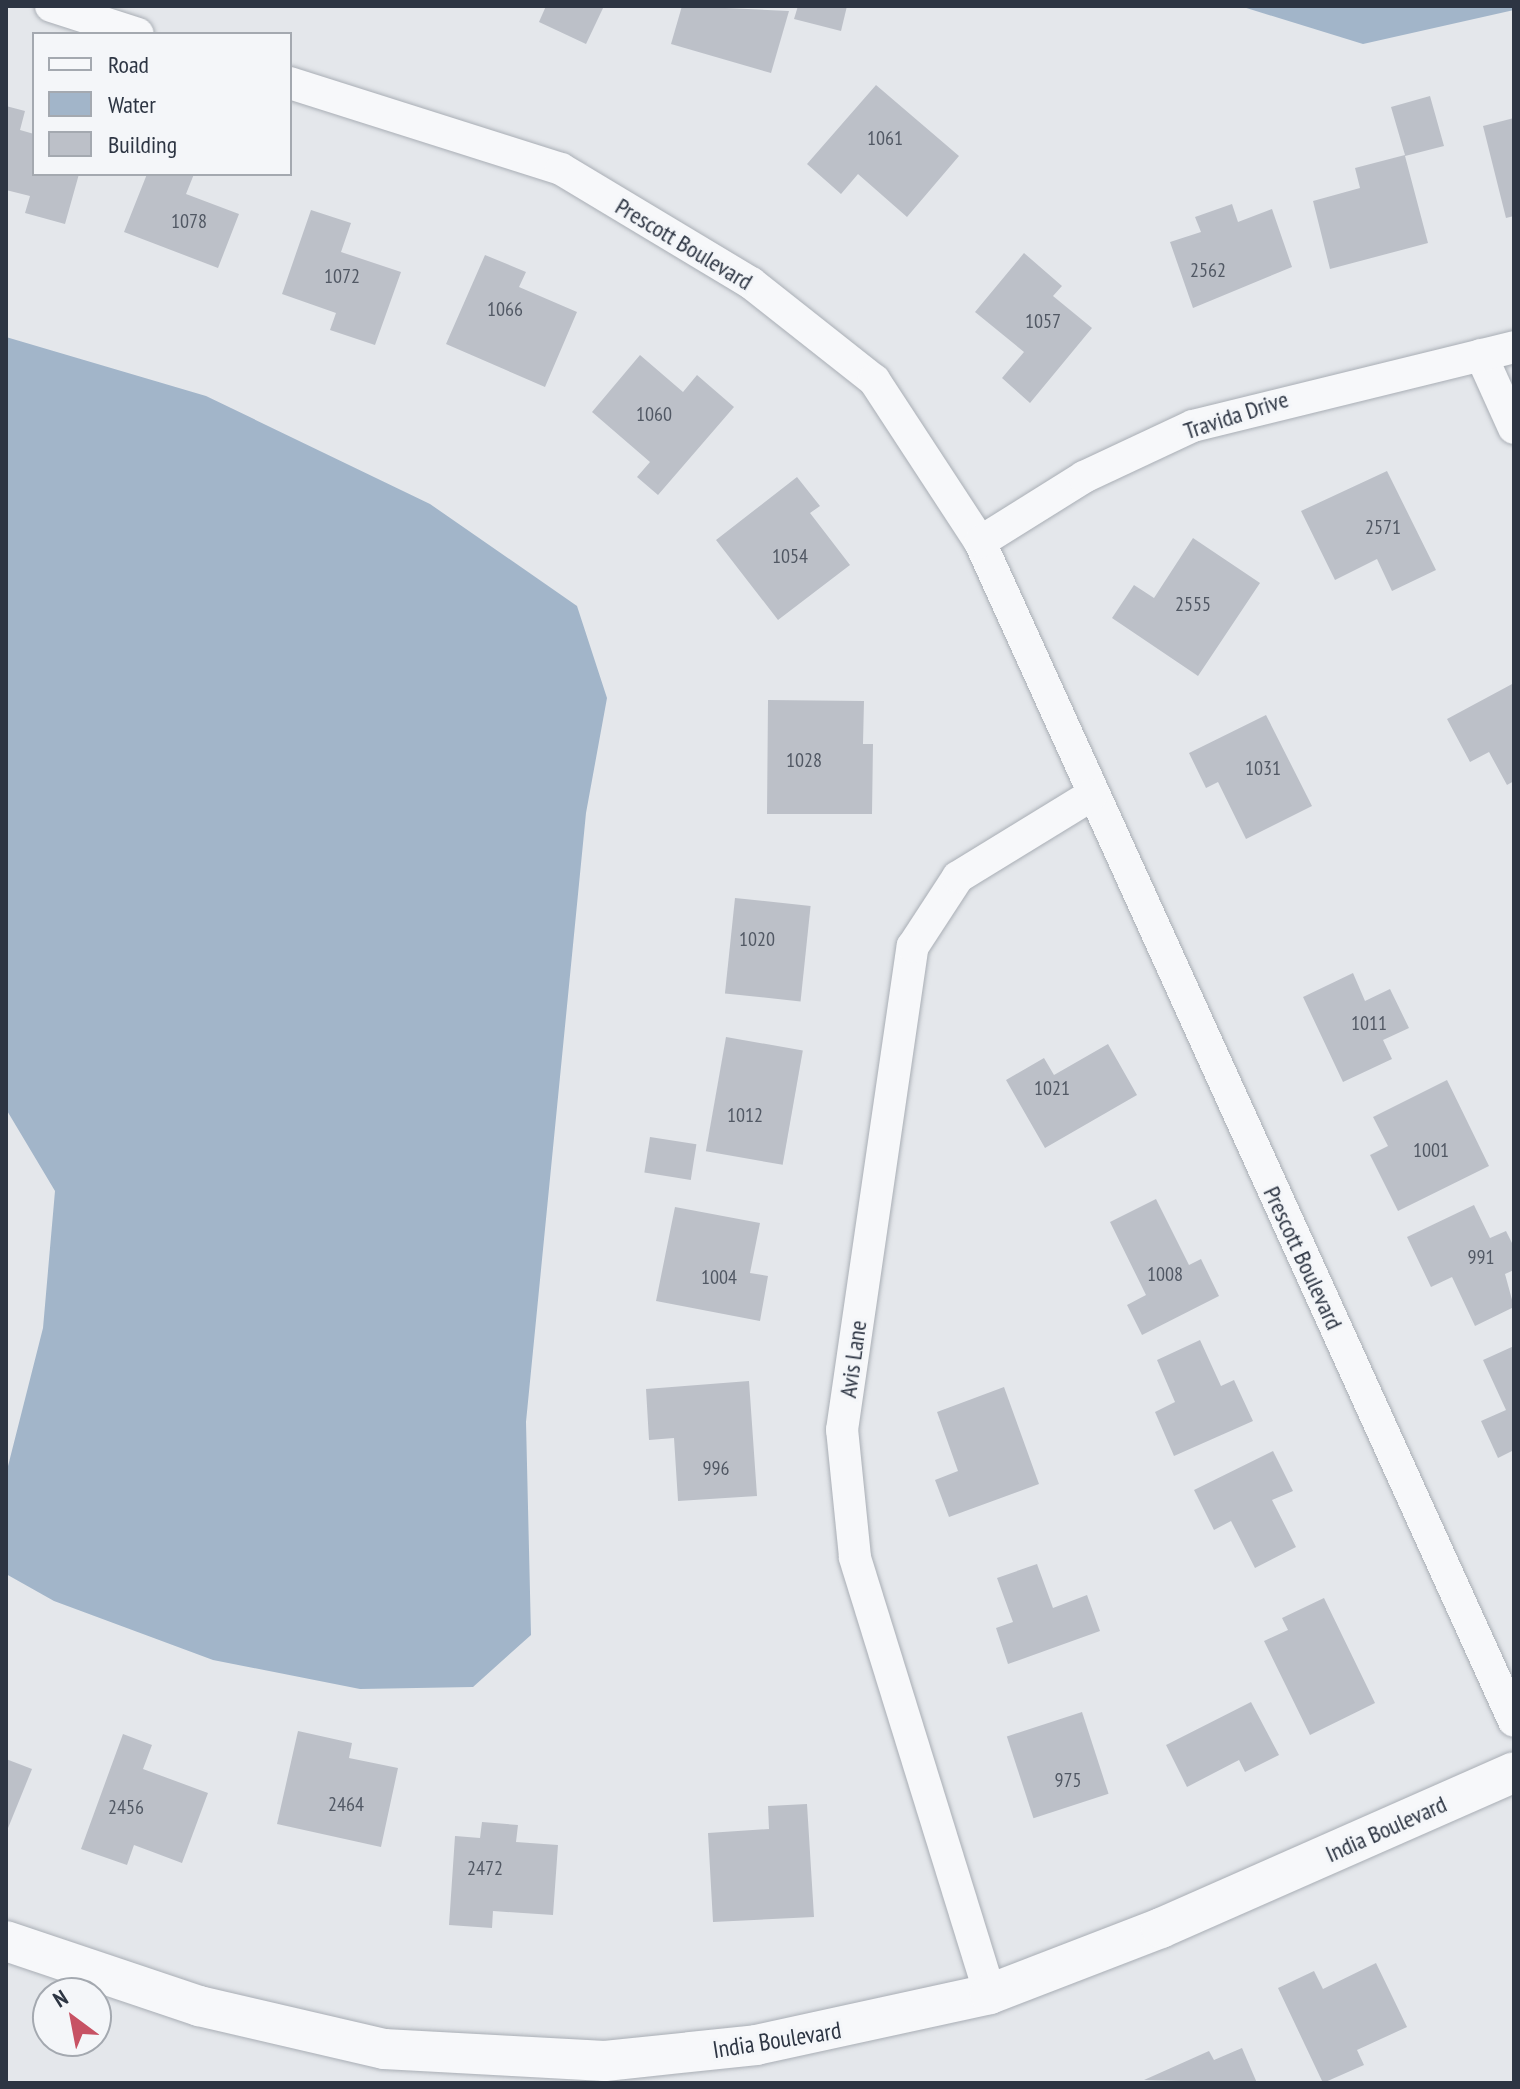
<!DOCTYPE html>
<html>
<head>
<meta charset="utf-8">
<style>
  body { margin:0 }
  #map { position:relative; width:1520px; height:2089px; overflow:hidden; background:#e4e7eb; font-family:"PT Sans Narrow",sans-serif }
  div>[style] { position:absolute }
  .water>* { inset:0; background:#a2b5c9 }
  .building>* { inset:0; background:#bcc0c8; transform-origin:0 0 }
  .roads { filter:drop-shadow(0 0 2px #a9aeb5) drop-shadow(0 0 2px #a9aeb5) }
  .minor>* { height:32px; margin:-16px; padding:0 16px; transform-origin:16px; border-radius:16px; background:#f7f8fa }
  .tertiary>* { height:40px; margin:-20px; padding:0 20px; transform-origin:20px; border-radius:20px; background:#f7f8fa }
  span { translate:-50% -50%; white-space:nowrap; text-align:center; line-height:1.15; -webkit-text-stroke:6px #f4f6f9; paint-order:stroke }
  .number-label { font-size:20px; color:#515864 }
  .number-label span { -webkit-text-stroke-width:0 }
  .street-label { font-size:24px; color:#2d3543 }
  .frame { position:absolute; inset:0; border:8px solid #2d3543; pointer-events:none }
  .legend { position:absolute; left:32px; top:32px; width:260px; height:144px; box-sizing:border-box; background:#f4f6f9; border:2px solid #a4a9b0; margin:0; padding:10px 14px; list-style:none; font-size:24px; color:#2d3543 }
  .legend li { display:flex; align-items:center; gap:16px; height:40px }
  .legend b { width:40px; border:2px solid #a4a9b0 }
  .north { position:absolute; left:32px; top:1977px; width:80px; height:80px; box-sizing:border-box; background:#f4f6f9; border:2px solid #a4a9b0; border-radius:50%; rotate:328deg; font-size:22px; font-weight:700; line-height:32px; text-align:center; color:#2d3543 }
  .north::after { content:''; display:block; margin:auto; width:28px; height:36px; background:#c75264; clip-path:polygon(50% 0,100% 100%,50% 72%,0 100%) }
</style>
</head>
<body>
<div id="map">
  <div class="water">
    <div style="clip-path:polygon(1240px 6px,1514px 6px,1514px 10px,1363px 44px)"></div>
    <div style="clip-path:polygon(6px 337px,206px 396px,430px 504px,577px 606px,607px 698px,586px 813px,526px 1422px,531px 1635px,473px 1687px,360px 1689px,213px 1660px,54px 1601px,6px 1574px,6px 1474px,43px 1328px,55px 1191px,6px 1109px)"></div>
  </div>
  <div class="building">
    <div style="clip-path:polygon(546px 6px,604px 6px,586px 44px,539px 22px)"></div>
    <div style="clip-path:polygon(682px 6px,789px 11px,771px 73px,671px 44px)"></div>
    <div style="clip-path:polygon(798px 6px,847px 6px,841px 31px,794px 19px)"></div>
    <div style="clip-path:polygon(876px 85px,959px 156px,907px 217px,858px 174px,841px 194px,807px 164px)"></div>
    <div style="clip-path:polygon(1430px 96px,1444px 146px,1405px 156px,1428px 243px,1330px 269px,1313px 201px,1360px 188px,1355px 168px,1405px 155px,1391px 107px)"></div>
    <div style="clip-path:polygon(6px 106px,25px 111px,20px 130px,34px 134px,34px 174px,79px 174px,65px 224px,25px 213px,30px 196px,6px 190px)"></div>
    <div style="clip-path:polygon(1514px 118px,1514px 216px,1506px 218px,1483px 126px)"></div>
    <div style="clip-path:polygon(147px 174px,194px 174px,186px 194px,239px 214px,218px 268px,124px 232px)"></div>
    <div style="clip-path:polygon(1232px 204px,1238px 222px,1272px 209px,1292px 267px,1193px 308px,1170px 242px,1201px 232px,1195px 217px)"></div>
    <div style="clip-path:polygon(311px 210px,351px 223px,341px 252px,401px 272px,375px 345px,330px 330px,336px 313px,282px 294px)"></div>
    <div style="clip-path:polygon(1024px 253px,1062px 286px,1053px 296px,1092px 328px,1030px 403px,1002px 378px,1024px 352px,975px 312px)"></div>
    <div style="clip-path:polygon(485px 255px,526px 272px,519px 287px,577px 312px,545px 387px,446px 344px)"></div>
    <div style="clip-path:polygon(640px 355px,683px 392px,697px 375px,734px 407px,658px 495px,637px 477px,650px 462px,592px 412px)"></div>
    <div style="clip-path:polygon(1387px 471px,1436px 570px,1392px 591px,1377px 559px,1335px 580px,1301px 511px)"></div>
    <div style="clip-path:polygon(797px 477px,820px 506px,810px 513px,850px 565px,778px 620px,716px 540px)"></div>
    <div style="clip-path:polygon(1193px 538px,1260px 583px,1198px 676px,1112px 618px,1134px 585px,1154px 598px)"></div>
    <div style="clip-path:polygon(1514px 683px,1514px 781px,1507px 785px,1489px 752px,1470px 762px,1447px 719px)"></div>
    <div style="clip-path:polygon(768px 700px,864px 701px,863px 744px,873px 744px,872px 814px,767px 814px)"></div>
    <div style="clip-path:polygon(1266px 715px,1312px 806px,1246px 839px,1218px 782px,1206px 788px,1189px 753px)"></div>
    <div style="left:735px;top:898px;width:76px;height:96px;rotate:6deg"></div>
    <div style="clip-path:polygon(1353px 973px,1365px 1001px,1390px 989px,1409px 1028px,1383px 1040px,1392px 1059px,1343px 1082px,1303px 997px)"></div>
    <div style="left:726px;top:1037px;width:78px;height:116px;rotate:10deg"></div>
    <div style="clip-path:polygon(1108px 1044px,1137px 1095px,1045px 1148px,1006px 1080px,1044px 1058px,1054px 1075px)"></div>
    <div style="clip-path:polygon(1447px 1080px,1489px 1166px,1398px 1211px,1370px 1155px,1388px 1146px,1373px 1117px)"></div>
    <div style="left:650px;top:1137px;width:47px;height:36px;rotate:9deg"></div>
    <div style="clip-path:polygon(1156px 1199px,1189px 1265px,1201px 1259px,1219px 1296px,1142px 1335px,1127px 1305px,1146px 1295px,1110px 1222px)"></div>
    <div style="clip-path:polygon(1474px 1205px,1490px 1238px,1506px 1231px,1514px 1247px,1514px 1270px,1505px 1274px,1514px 1307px,1475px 1326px,1452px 1277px,1431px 1287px,1407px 1237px)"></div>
    <div style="clip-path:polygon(675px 1207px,760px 1223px,750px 1273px,768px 1276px,760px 1321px,656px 1301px)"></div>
    <div style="clip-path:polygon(1200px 1340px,1221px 1386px,1234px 1380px,1253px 1421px,1174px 1456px,1155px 1412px,1175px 1402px,1157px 1360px)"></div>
    <div style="clip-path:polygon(1514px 1346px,1514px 1450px,1498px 1458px,1481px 1421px,1506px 1410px,1483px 1360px)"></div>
    <div style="clip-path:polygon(749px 1381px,757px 1496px,678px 1501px,674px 1438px,649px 1440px,646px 1389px)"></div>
    <div style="clip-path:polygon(1004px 1387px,1039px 1484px,949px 1517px,935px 1480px,958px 1471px,937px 1412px)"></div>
    <div style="clip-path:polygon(1273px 1451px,1293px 1491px,1272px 1500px,1296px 1547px,1255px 1568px,1231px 1521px,1214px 1530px,1194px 1490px)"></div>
    <div style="clip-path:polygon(1037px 1564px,1053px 1608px,1087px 1595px,1100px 1631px,1008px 1664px,996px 1628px,1013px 1622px,997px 1578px)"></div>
    <div style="clip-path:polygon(1324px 1598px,1375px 1703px,1310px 1735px,1264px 1641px,1288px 1630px,1282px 1618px)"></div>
    <div style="clip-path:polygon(1251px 1702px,1279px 1755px,1245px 1772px,1239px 1760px,1187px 1787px,1166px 1745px)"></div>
    <div style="left:1082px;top:1712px;width:86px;height:79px;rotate:72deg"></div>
    <div style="clip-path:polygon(298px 1731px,352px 1743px,349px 1758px,398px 1768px,381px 1847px,277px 1824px)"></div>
    <div style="clip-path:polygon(123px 1734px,152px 1745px,143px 1769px,208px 1793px,182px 1863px,134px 1845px,127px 1865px,81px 1849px)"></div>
    <div style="clip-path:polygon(6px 1759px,32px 1769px,6px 1833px)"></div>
    <div style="clip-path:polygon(807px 1804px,814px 1917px,713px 1922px,708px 1833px,769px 1829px,768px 1806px)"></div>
    <div style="clip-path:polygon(482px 1822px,518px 1825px,516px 1842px,558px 1845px,553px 1915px,493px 1911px,492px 1928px,449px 1925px,455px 1836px,480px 1838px)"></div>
    <div style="clip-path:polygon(1376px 1963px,1407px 2027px,1357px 2050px,1364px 2065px,1323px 2083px,1278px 1988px,1314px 1971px,1323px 1989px)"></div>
    <div style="clip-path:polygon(1242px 2048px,1257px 2083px,1144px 2080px,1209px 2051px,1214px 2060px)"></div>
  </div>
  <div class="roads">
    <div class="minor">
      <div style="left:51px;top:6px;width:91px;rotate:17.8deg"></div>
      <div style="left:290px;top:83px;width:284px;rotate:17.6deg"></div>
      <div style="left:561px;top:169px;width:222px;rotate:31deg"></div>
      <div style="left:751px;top:283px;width:157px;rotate:38.3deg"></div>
      <div style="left:874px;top:380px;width:194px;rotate:56.8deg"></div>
      <div style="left:980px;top:542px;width:1294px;rotate:65.63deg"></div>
      <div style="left:1481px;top:355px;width:80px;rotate:65.7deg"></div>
      <div style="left:980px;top:542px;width:123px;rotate:-32deg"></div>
      <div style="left:1084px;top:477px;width:120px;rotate:-25.1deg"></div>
      <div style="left:1193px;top:426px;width:331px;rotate:-13.8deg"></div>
      <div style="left:990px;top:1994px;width:457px;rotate:-107.2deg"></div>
      <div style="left:855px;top:1557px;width:128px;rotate:-95.8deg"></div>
      <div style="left:842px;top:1430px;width:489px;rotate:-81.7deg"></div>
      <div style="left:913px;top:946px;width:82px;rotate:-56.9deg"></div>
      <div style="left:958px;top:877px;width:157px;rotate:-31.5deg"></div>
    </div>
    <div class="tertiary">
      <div style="left:6px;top:1941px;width:204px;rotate:18.6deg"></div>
      <div style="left:199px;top:2006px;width:190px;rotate:13.1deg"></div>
      <div style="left:384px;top:2049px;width:221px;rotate:3.1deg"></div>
      <div style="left:605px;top:2061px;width:152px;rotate:-6deg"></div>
      <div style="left:756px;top:2045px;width:239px;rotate:-12.3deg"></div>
      <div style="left:990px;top:1994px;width:183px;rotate:-21.1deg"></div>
      <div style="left:1161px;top:1928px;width:386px;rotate:-23.8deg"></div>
    </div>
  </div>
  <div class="number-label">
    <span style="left:885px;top:138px">1061</span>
    <span style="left:189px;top:221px">1078</span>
    <span style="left:1208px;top:270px">2562</span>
    <span style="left:342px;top:276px">1072</span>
    <span style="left:505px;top:309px">1066</span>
    <span style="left:1043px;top:321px">1057</span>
    <span style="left:654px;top:414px">1060</span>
    <span style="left:1383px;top:527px">2571</span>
    <span style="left:790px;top:556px">1054</span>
    <span style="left:1193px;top:604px">2555</span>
    <span style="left:804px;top:760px">1028</span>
    <span style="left:1263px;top:768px">1031</span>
    <span style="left:757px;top:939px">1020</span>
    <span style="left:1369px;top:1023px">1011</span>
    <span style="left:1052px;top:1088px">1021</span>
    <span style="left:745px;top:1115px">1012</span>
    <span style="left:1431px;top:1150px">1001</span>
    <span style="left:1481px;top:1257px">991</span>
    <span style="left:1165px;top:1274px">1008</span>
    <span style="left:719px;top:1277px">1004</span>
    <span style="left:716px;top:1468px">996</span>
    <span style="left:1068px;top:1780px">975</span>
    <span style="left:346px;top:1804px">2464</span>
    <span style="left:126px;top:1807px">2456</span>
    <span style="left:485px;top:1868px">2472</span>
  </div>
  <div class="street-label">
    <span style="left:684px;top:244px;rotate:31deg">Prescott Boulevard</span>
    <span style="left:1236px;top:415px;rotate:-18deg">Travida Drive</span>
    <span style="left:1303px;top:1258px;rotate:65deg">Prescott Boulevard</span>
    <span style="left:853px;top:1359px;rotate:-82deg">Avis Lane</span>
    <span style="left:1386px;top:1829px;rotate:-24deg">India Boulevard</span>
    <span style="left:777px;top:2040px;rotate:-9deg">India Boulevard</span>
  </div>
  <div class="frame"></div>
  <ul class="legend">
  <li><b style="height:10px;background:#f7f8fa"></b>Road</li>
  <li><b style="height:22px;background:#a2b5c9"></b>Water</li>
  <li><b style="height:22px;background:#bcc0c8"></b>Building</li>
  </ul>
  <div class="north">N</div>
</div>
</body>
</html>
